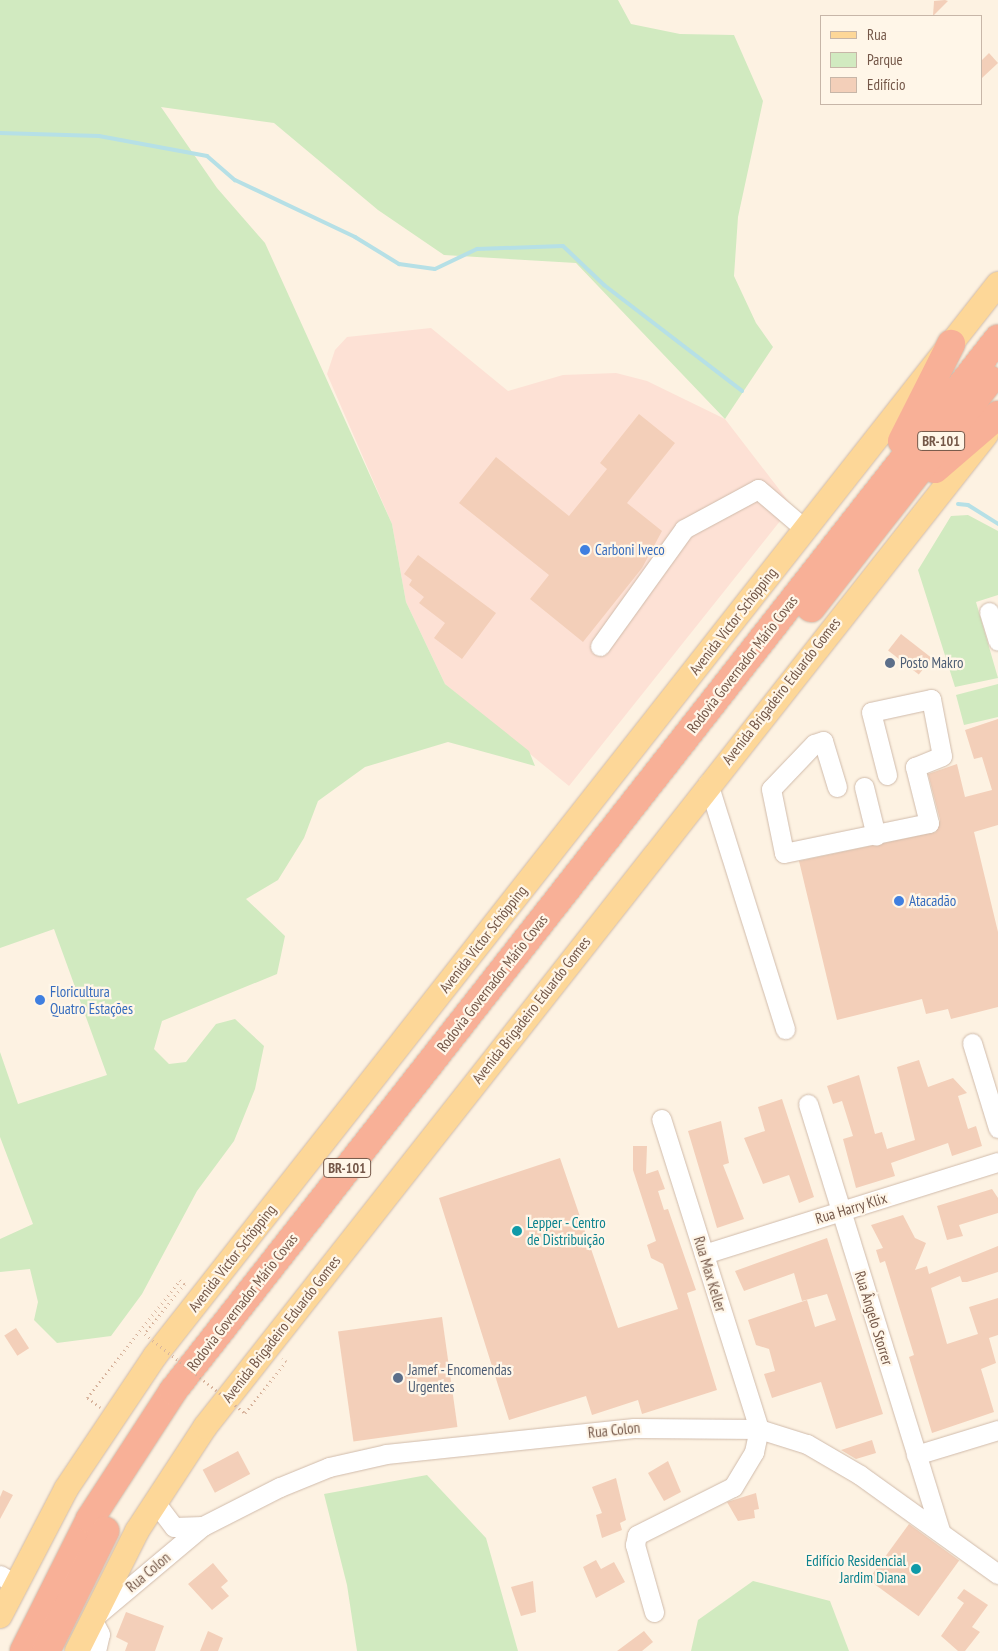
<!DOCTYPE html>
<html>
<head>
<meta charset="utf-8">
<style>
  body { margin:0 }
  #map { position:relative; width:998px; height:1651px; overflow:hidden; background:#fdf2e2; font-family:"PT Sans Narrow",sans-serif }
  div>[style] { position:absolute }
  .commercial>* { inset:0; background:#fde1d5 }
  .green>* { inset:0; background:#d1eac0 }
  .stream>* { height:4px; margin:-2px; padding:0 2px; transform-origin:2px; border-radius:2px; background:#b6e0e6 }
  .building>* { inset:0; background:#f3cfb9; transform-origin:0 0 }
  .path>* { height:2.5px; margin-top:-1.25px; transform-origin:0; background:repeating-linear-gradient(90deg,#d7b39c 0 1px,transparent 0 5px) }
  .roads { filter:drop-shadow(0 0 1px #d0bbab) drop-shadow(0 0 1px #d0bbab) }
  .minor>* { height:19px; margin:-9.5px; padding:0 9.5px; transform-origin:9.5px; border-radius:9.5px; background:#fff }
  .major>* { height:24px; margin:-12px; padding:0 12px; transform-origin:12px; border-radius:12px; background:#fdd798 }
  .highway>* { height:28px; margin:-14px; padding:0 14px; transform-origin:14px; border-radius:14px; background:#f8b097 }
  .path-bridge>* { height:2.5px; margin-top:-1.25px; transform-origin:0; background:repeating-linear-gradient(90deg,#d7b39c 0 1px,transparent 0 5px) }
  .dots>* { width:14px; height:14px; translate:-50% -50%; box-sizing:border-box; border:2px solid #fff6e8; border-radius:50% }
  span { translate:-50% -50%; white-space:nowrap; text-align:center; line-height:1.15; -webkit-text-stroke:4.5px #fff6e8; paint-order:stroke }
  .shield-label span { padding:1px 4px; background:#fff6e8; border:1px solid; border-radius:4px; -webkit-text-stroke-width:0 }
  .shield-label { font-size:14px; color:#745748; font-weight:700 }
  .shop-label { font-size:15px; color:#366cbe }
  .left { translate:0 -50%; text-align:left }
  .street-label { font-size:15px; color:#745748 }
  .service-label { font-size:15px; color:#4e5e75 }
  .culture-label { font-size:15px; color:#0d838f }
  .right { translate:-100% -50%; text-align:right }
  .legend { position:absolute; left:820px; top:15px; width:162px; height:90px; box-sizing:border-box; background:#fff6e8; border:1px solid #c7b6a8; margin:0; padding:6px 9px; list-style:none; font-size:15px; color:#745748 }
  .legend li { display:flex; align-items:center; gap:10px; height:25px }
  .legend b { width:25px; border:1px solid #c7b6a8 }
</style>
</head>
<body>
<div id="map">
  <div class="commercial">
    <div style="clip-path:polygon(431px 328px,508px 391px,563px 375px,616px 373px,647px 381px,725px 419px,792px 506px,569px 786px,445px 684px,406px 602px,392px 524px,327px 374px,335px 350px,347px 337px)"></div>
  </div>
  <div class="green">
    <div style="clip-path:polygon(0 0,618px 0,631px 24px,680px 34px,734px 35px,763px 101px,738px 217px,734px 276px,756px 323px,773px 347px,725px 419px,576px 263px,444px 255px,378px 210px,274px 123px,161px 107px,217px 188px,265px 243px,392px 524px,406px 602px,445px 684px,529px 751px,535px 766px,448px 742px,365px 767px,318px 801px,304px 838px,278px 880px,246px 899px,285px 936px,277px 974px,162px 1021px,154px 1049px,169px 1064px,186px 1062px,216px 1024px,235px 1019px,264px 1046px,255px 1089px,234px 1141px,197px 1191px,142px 1294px,111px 1336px,57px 1343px,34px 1320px,38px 1302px,30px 1269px,0 1272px,0 1239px,33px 1224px,0 1137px,0 1052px,18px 1104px,107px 1075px,54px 929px,0 948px)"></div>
    <div style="clip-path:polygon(968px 515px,998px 531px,998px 595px,976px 602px,998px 678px,955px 687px,918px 570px,951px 516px)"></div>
    <div style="clip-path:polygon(998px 684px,998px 717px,964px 725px,956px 695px)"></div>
    <div style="clip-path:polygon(427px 1475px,486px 1538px,518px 1651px,357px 1651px,347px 1585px,324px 1494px)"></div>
    <div style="clip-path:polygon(753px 1581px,830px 1601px,849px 1651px,691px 1651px,698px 1620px)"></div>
  </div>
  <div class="stream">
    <div style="left:0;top:133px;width:99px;rotate:1.7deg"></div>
    <div style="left:99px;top:136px;width:110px;rotate:10.5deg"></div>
    <div style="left:207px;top:156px;width:37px;rotate:41deg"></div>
    <div style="left:235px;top:180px;width:133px;rotate:25.4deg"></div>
    <div style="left:355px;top:237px;width:52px;rotate:31.5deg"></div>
    <div style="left:399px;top:264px;width:36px;rotate:8deg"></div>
    <div style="left:435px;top:269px;width:47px;rotate:-25.5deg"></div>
    <div style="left:477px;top:249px;width:86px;rotate:-2deg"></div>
    <div style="left:563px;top:246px;width:57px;rotate:43.6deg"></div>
    <div style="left:604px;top:285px;width:174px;rotate:37.5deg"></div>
    <div style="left:958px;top:504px;width:10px;rotate:6deg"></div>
    <div style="left:968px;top:505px;width:36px;rotate:32deg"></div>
  </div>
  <div class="building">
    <div style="clip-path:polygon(945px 0,948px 1px,933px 16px,934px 1px)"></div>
    <div style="clip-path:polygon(989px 53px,998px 63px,982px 78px,982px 60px)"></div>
    <div style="clip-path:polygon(639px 414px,675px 443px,627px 503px,662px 531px,642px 568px,583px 642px,530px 599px,549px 575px,459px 503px,496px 457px,569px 516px,607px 469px,600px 463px)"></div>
    <div style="clip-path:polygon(418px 555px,496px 613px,462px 659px,434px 638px,445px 623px,419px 603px,424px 597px,409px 585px,412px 580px,404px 574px)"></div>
    <div style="left:901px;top:634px;width:39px;height:21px;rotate:38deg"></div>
    <div style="clip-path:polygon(998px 719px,998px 825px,974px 832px,998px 932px,998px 1007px,951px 1019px,948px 1009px,926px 1014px,922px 999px,837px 1020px,799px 861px,936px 832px,940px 820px,928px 774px,957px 764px,965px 797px,992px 790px,982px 757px,974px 759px,965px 730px)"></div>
    <div style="clip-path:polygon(919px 1060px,928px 1087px,953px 1078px,967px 1093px,958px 1096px,968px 1129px,976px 1126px,982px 1146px,952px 1156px,948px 1143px,891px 1163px,895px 1176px,856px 1188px,843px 1139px,853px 1136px,842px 1101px,833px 1104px,827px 1086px,859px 1075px,875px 1134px,882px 1132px,887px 1149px,915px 1140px,897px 1067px)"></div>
    <div style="clip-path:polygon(782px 1099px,814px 1197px,799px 1203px,789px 1175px,763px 1184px,744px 1138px,765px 1131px,758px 1107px)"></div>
    <div style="clip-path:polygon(721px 1121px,729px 1163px,723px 1165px,744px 1219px,717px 1228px,688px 1131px)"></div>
    <div style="clip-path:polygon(633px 1146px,647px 1146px,646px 1174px,658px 1170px,665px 1189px,658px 1191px,664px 1210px,668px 1209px,696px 1290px,687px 1293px,717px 1390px,642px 1414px,638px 1400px,592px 1415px,586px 1396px,509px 1420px,439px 1198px,560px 1158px,618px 1328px,678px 1309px,663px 1264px,651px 1258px,647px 1245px,656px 1241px,633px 1170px)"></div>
    <div style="clip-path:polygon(992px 1189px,998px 1198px,998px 1213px,959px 1225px,963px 1236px,947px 1240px,937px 1206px)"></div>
    <div style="clip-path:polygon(903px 1215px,915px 1238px,926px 1243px,915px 1270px,927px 1266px,929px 1274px,998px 1246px,998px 1272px,967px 1282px,962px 1282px,960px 1276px,931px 1288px,947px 1344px,978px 1334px,969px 1307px,998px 1298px,998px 1335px,989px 1338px,996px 1363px,981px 1369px,994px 1412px,932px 1433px,909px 1357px,914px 1355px,885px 1261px,880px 1263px,876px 1250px,883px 1248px,871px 1225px)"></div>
    <div style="clip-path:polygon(827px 1238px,883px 1414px,836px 1429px,821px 1382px,772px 1398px,764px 1374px,775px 1371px,769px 1349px,756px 1345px,748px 1320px,807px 1300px,815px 1327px,836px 1320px,827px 1294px,802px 1301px,794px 1273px,744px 1291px,735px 1271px)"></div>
    <div style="left:442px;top:1317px;width:111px;height:105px;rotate:82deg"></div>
    <div style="left:16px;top:1328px;width:24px;height:14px;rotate:57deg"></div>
    <div style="clip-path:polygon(872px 1440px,876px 1453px,856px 1459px,841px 1450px)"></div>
    <div style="left:238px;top:1451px;width:26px;height:40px;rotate:62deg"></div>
    <div style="clip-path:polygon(668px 1461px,681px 1492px,664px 1501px,648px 1473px)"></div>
    <div style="clip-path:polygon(616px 1478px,626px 1520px,620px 1523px,622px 1530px,602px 1538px,596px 1515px,602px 1513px,592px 1487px)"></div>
    <div style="clip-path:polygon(3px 1490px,13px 1495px,0 1519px,0 1497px)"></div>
    <div style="clip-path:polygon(756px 1493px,759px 1509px,754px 1510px,755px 1518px,738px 1521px,727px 1502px)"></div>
    <div style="left:909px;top:1524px;width:62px;height:69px;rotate:36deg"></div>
    <div style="clip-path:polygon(596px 1560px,601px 1569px,614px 1562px,625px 1582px,596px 1598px,583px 1567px)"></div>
    <div style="clip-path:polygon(213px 1563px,228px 1581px,221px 1587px,229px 1596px,212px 1610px,188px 1584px)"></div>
    <div style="clip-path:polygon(533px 1581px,536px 1612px,521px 1616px,511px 1587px)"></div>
    <div style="clip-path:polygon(964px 1589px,988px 1605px,972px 1627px,980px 1632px,965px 1651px,958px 1651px,941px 1636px,964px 1603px,957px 1598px)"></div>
    <div style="clip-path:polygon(126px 1612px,164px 1626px,155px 1651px,125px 1651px,128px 1643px,116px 1637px)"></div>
    <div style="clip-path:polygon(208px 1631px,223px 1638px,218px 1651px,200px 1651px)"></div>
    <div style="clip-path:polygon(644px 1631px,653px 1642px,642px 1651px,617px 1651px)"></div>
  </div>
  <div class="path">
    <div style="left:100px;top:1408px;width:16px;rotate:-142deg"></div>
    <div style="left:87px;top:1398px;width:150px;rotate:-51.8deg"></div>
    <div style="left:180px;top:1280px;width:6px;rotate:39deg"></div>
    <div style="left:185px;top:1284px;width:64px;rotate:128.7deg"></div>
    <div style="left:245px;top:1413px;width:65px;rotate:-51.2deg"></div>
    <div style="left:286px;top:1362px;width:5px;rotate:-143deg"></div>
  </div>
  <div class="roads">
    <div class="minor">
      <div style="left:989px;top:612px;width:30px;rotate:73deg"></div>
      <div style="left:600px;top:646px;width:144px;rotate:-54.3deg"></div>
      <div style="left:684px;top:529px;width:84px;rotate:-28.4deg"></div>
      <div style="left:758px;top:489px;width:62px;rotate:40.4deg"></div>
      <div style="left:708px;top:783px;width:258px;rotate:72.6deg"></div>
      <div style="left:837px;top:787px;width:48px;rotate:-106.9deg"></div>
      <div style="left:823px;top:741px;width:9px;rotate:162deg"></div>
      <div style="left:814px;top:744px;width:62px;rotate:133.7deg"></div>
      <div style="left:771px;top:789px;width:65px;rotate:78.5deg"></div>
      <div style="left:784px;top:853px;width:148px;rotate:-11.7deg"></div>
      <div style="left:929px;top:823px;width:58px;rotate:-104deg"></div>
      <div style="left:915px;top:767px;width:29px;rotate:-22deg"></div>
      <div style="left:942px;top:756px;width:58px;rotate:-100.9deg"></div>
      <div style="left:931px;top:699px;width:61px;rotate:167.8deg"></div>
      <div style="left:871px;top:712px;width:65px;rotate:75.7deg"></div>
      <div style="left:864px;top:787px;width:50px;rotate:76.2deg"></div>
      <div style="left:972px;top:1043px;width:89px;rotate:73deg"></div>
      <div style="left:808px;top:1104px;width:447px;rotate:72.8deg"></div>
      <div style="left:704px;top:1254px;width:308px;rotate:-17.4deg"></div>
      <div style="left:916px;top:1455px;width:86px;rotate:-17deg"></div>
      <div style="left:155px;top:1502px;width:31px;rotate:53deg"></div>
      <div style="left:174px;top:1527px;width:29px;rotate:-2deg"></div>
      <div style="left:0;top:1575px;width:17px;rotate:31deg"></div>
      <div style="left:654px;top:1612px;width:70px;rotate:-105.8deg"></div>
      <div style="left:635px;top:1545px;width:10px;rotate:-79deg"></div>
      <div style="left:637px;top:1535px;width:107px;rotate:-26.6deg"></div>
      <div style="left:733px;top:1487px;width:41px;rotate:-59deg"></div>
      <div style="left:754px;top:1452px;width:24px;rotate:-78deg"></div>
      <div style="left:759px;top:1429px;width:325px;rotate:-107.5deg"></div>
      <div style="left:96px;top:1651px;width:17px;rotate:-77deg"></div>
      <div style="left:100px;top:1634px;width:17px;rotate:-118deg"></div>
      <div style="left:92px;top:1619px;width:145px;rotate:-40deg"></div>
      <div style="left:203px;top:1526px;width:86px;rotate:-26.9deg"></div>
      <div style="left:280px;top:1487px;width:53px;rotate:-22.2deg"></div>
      <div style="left:329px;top:1467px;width:58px;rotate:-12.8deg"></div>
      <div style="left:386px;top:1454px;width:249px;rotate:-6deg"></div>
      <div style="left:634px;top:1428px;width:125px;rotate:0.5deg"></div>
      <div style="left:759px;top:1429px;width:50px;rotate:17.4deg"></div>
      <div style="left:807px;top:1444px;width:61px;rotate:30.3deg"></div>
      <div style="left:860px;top:1475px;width:170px;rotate:35.7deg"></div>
    </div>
    <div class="major">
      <div style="left:0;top:1616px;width:143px;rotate:-62.5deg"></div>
      <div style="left:66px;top:1489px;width:160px;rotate:-56.2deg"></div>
      <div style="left:155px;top:1356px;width:1364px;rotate:-51.82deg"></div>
      <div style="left:77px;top:1651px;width:134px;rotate:-63.4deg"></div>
      <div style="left:137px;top:1531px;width:124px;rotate:-56.8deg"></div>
      <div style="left:205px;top:1427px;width:1263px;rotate:-51.79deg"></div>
    </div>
    <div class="highway">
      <div style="left:902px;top:441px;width:109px;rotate:-63.2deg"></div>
      <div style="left:935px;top:469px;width:83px;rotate:-40.6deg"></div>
      <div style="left:811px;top:608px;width:290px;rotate:-51.9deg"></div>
      <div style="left:24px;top:1651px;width:148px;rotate:-63.4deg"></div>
      <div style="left:90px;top:1519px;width:153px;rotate:-57deg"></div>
      <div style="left:173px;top:1391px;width:1337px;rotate:-51.9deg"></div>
      <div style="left:46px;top:1651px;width:134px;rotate:-63.8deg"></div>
    </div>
  </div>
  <div class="path-bridge">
    <div style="left:145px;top:1334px;width:127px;rotate:38.3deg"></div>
  </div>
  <div class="dots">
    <div style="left:585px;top:550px;background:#3f7fe0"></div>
    <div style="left:890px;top:663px;background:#5c6f8a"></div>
    <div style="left:899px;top:901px;background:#3f7fe0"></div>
    <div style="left:40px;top:1000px;background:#3f7fe0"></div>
    <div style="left:517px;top:1231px;background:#0f9aa8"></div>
    <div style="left:398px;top:1378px;background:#5c6f8a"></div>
    <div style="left:916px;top:1569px;background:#0f9aa8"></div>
  </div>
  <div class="shield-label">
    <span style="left:941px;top:441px">BR-101</span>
    <span style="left:347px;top:1168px">BR-101</span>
  </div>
  <div class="shop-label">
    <span class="left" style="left:595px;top:550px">Carboni Iveco</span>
    <span class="left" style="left:909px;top:901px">Atacadão</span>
    <span class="left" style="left:50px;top:1000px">Floricultura<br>Quatro Estações</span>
  </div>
  <div class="street-label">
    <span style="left:733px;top:621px;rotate:-52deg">Avenida Victor Schöpping</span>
    <span style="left:742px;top:664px;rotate:-52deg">Rodovia Governador Mário Covas</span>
    <span style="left:781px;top:691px;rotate:-52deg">Avenida Brigadeiro Eduardo Gomes</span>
    <span style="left:483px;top:939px;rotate:-52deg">Avenida Victor Schöpping</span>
    <span style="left:492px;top:983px;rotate:-52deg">Rodovia Governador Mário Covas</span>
    <span style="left:531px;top:1010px;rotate:-52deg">Avenida Brigadeiro Eduardo Gomes</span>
    <span style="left:851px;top:1208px;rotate:-17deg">Rua Harry Klix</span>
    <span style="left:232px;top:1258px;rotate:-52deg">Avenida Victor Schöpping</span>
    <span style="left:710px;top:1274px;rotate:73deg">Rua Max Keller</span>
    <span style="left:242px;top:1302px;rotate:-52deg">Rodovia Governador Mário Covas</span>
    <span style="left:874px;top:1318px;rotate:73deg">Rua Ângelo Storrer</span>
    <span style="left:281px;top:1329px;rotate:-52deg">Avenida Brigadeiro Eduardo Gomes</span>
    <span style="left:614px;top:1430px;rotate:-6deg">Rua Colon</span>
    <span style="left:148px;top:1572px;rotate:-40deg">Rua Colon</span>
  </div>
  <div class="service-label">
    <span class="left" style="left:900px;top:663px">Posto Makro</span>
    <span class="left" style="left:408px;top:1378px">Jamef - Encomendas<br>Urgentes</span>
  </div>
  <div class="culture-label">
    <span class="left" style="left:527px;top:1231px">Lepper - Centro<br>de Distribuição</span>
    <span class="right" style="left:906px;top:1569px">Edifício Residencial<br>Jardim Diana</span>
  </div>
  <ul class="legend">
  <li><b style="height:6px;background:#fdd798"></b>Rua</li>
  <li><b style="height:14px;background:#d1eac0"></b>Parque</li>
  <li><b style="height:14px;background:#f3cfb9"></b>Edifício</li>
  </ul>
</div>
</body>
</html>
